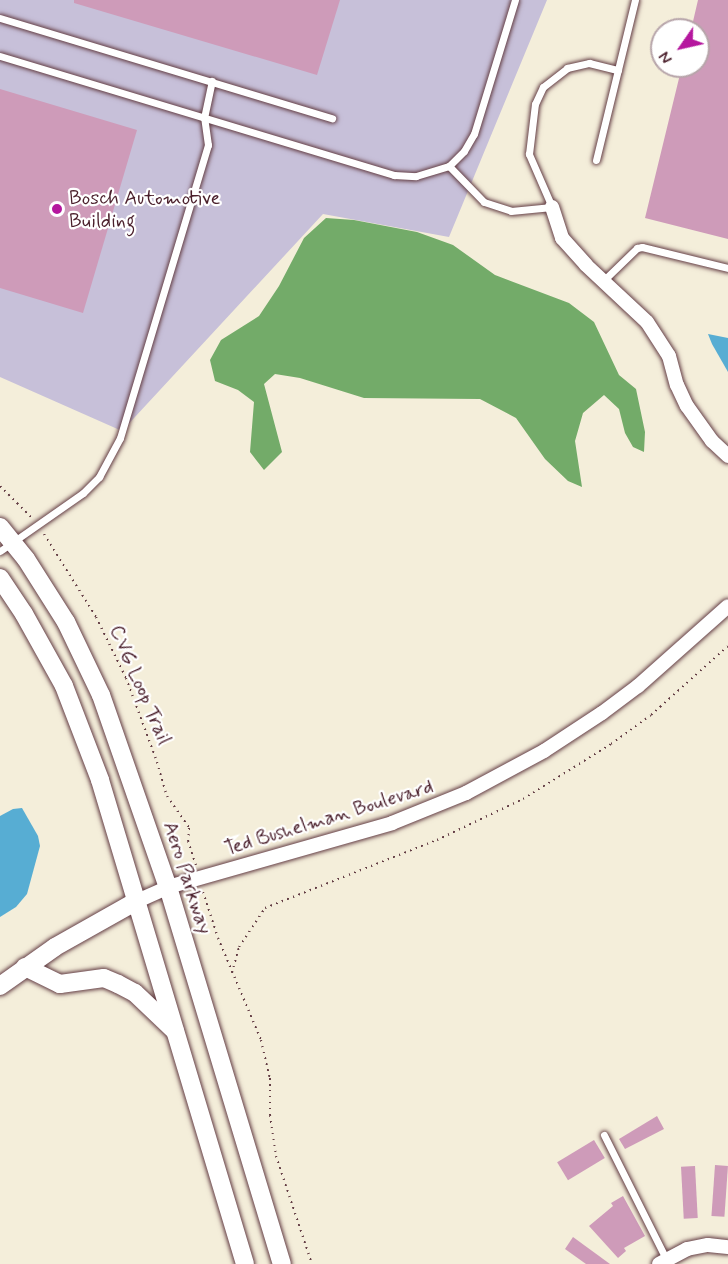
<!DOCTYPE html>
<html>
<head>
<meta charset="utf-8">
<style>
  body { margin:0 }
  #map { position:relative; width:728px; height:1264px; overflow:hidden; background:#f4eeda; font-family:Mynerve,sans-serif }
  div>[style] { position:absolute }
  .industrial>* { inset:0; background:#c7c0d9 }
  .forest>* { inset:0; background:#73ab69 }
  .water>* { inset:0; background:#57add3 }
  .building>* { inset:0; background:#ce9bb9; transform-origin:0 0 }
  .path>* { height:2px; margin-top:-1px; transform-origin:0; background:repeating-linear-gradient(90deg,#643e45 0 1.5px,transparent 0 6px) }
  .roads { filter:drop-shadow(0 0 2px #643e45) drop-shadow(0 0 2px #643e45) }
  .lane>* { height:7px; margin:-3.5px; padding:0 3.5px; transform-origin:3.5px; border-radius:3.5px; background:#fff }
  .street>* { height:14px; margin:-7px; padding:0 7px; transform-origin:7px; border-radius:7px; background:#fff }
  .secondary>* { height:18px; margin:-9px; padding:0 9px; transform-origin:9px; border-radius:9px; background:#fff }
  .dots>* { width:16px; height:16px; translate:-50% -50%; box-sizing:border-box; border:3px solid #fff; border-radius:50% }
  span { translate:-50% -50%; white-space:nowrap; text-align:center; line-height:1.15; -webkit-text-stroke:4.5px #fff; paint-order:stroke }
  .poi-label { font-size:20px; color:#4a1f2b }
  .left { translate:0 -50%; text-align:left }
  .street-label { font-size:20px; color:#4a1f2b }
  .north { position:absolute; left:650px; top:18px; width:60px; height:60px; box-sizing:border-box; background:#fff; border:2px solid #b7a5aa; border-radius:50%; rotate:236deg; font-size:16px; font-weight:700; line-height:24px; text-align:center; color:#4a1f2b }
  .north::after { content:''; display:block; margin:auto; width:21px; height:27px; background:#b5179e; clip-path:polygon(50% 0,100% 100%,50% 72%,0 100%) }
</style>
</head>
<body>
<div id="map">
  <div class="industrial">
    <div style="clip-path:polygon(0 0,547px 0,449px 237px,323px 214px,122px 431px,0 377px)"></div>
  </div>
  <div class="forest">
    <div style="clip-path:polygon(326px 218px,354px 220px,417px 232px,453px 245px,495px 275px,569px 303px,594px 322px,619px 375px,636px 389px,645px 432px,644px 452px,633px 447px,625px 433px,619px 409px,604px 395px,583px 413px,575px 441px,582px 487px,568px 481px,545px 459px,516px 418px,480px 399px,364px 398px,300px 378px,275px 374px,264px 384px,282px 452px,264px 470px,250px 452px,254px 402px,238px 390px,215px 381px,210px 360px,221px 340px,259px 316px,279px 286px,304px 238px)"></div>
  </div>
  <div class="water">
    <div style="clip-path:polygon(708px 334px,728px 338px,728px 372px,712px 344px)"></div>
    <div style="clip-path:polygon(22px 808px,38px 836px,40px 846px,27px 894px,16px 907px,0 917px,0 816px,13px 809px)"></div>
  </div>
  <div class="building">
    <div style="clip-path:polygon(74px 0,340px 0,317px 75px,74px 3px)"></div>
    <div style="clip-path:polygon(698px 0,728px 0,728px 239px,645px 218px,682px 66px,698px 66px,698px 30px,691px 30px)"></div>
    <div style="clip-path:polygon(0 89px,137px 130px,83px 313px,0 288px)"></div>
    <div style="clip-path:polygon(657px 1116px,664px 1129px,625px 1149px,619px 1139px)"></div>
    <div style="left:594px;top:1140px;width:21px;height:43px;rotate:59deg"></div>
    <div style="left:715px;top:1165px;width:13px;height:51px;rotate:4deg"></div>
    <div style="left:695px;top:1166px;width:52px;height:14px;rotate:87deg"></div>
    <div style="clip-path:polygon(623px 1196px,645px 1236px,624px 1248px,626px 1251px,618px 1258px,589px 1226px,613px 1206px,611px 1203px)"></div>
    <div style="clip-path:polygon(573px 1237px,610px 1264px,586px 1264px,565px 1249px)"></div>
  </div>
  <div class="path">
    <div style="left:0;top:486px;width:44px;rotate:45deg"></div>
    <div style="left:44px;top:534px;width:98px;rotate:57.9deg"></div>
    <div style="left:96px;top:617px;width:68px;rotate:63.8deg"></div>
    <div style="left:126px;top:678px;width:90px;rotate:69.7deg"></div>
    <div style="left:157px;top:762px;width:35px;rotate:74deg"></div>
    <div style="left:167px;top:796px;width:39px;rotate:55deg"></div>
    <div style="left:189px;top:828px;width:13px;rotate:94deg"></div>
    <div style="left:188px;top:841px;width:26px;rotate:72deg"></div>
    <div style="left:203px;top:892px;width:48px;rotate:71.9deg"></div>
    <div style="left:218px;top:938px;width:111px;rotate:67.1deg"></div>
    <div style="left:261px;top:1040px;width:39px;rotate:77deg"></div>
    <div style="left:270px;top:1078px;width:37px;rotate:90deg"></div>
    <div style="left:270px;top:1115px;width:41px;rotate:81.7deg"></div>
    <div style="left:276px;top:1156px;width:114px;rotate:71.6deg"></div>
    <div style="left:232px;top:973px;width:27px;rotate:-75deg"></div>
    <div style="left:239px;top:947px;width:47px;rotate:-56.3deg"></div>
    <div style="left:265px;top:908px;width:185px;rotate:-21.6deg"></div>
    <div style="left:437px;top:840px;width:95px;rotate:-25.5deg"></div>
    <div style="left:523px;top:799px;width:104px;rotate:-32deg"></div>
    <div style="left:611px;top:744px;width:49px;rotate:-35.9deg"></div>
    <div style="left:651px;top:715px;width:103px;rotate:-41.9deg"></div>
  </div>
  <div class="roads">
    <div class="lane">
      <div style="left:0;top:18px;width:347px;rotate:16.8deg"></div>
      <div style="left:0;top:56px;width:412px;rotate:16.8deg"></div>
      <div style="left:394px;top:175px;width:22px;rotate:3deg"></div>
      <div style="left:416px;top:176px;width:34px;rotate:-17deg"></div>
      <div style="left:449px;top:166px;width:21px;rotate:-45deg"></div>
      <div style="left:464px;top:151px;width:20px;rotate:-60deg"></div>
      <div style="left:474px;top:134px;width:140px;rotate:-73deg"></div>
      <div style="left:596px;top:160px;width:165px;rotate:-76.3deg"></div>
      <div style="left:449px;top:166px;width:50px;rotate:45.8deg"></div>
      <div style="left:484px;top:202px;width:28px;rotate:18deg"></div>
      <div style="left:511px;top:211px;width:41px;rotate:-5.6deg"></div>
      <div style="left:552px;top:207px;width:58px;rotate:-113.5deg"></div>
      <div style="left:529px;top:154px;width:50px;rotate:-83.2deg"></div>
      <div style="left:535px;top:104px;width:19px;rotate:-65deg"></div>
      <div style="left:543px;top:87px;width:31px;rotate:-38deg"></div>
      <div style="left:567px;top:68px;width:23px;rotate:-13deg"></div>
      <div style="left:589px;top:63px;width:30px;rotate:14deg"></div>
      <div style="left:604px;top:280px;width:46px;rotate:-44.1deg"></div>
      <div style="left:637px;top:248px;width:5px;rotate:-11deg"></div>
      <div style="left:642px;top:247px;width:89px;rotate:13.7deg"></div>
      <div style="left:0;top:551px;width:101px;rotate:-34.9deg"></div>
      <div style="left:83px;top:493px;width:23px;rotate:-45deg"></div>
      <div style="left:99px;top:477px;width:44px;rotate:-61.7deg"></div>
      <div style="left:120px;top:438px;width:306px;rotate:-73.3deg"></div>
      <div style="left:208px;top:145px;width:27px;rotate:-98deg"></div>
      <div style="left:204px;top:118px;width:38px;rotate:-78deg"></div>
      <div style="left:604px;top:1135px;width:139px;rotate:63.4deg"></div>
    </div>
    <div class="street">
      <div style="left:552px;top:207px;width:33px;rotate:72deg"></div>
      <div style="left:562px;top:238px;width:36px;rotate:48deg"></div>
      <div style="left:586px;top:265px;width:83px;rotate:43.1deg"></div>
      <div style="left:647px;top:322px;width:40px;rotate:57.1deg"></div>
      <div style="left:669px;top:356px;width:30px;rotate:75deg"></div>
      <div style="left:677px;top:385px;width:23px;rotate:65deg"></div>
      <div style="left:687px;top:406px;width:43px;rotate:54.5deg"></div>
      <div style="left:712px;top:441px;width:22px;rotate:43deg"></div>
      <div style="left:135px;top:902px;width:36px;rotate:-24deg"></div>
      <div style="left:168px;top:887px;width:233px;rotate:-15.9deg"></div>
      <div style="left:392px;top:823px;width:80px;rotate:-22.1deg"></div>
      <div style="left:466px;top:793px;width:89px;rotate:-28.3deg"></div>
      <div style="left:544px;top:751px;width:69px;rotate:-33.2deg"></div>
      <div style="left:602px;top:713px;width:45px;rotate:-36.9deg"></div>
      <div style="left:638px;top:686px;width:120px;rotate:-41.6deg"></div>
      <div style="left:659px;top:1264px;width:32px;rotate:-28deg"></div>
      <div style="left:687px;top:1249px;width:21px;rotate:-11deg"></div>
      <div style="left:708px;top:1245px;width:20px;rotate:6deg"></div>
    </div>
    <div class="secondary">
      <div style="left:0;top:527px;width:41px;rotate:50.9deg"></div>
      <div style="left:26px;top:559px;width:75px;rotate:57.6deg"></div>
      <div style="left:66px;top:622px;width:81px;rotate:64.4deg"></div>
      <div style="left:101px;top:695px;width:203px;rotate:70.8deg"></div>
      <div style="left:168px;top:887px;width:394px;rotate:73.2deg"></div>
      <div style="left:0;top:578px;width:43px;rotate:56.3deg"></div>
      <div style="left:24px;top:614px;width:82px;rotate:60.9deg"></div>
      <div style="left:64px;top:686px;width:101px;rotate:69deg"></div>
      <div style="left:100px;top:780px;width:505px;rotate:73.32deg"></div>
      <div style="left:25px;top:967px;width:39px;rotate:26deg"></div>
      <div style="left:60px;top:984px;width:44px;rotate:-7.8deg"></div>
      <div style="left:104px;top:978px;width:15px;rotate:23deg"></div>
      <div style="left:118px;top:984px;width:19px;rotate:28deg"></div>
      <div style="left:135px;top:993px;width:55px;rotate:43.5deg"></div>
      <div style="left:0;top:986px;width:67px;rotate:-35.3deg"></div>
      <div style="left:55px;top:947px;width:92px;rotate:-29.4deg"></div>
    </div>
  </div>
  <div class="dots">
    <div style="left:57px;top:209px;background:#b5179e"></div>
  </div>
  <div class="poi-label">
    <span class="left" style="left:69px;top:210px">Bosch Automotive<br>Building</span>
  </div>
  <div class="street-label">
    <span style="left:140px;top:685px;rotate:67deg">CVG Loop Trail</span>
    <span style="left:329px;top:818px;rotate:-17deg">Ted Bushelman Boulevard</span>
    <span style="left:187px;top:878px;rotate:72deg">Aero Parkway</span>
  </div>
  <div class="north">N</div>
</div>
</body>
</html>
